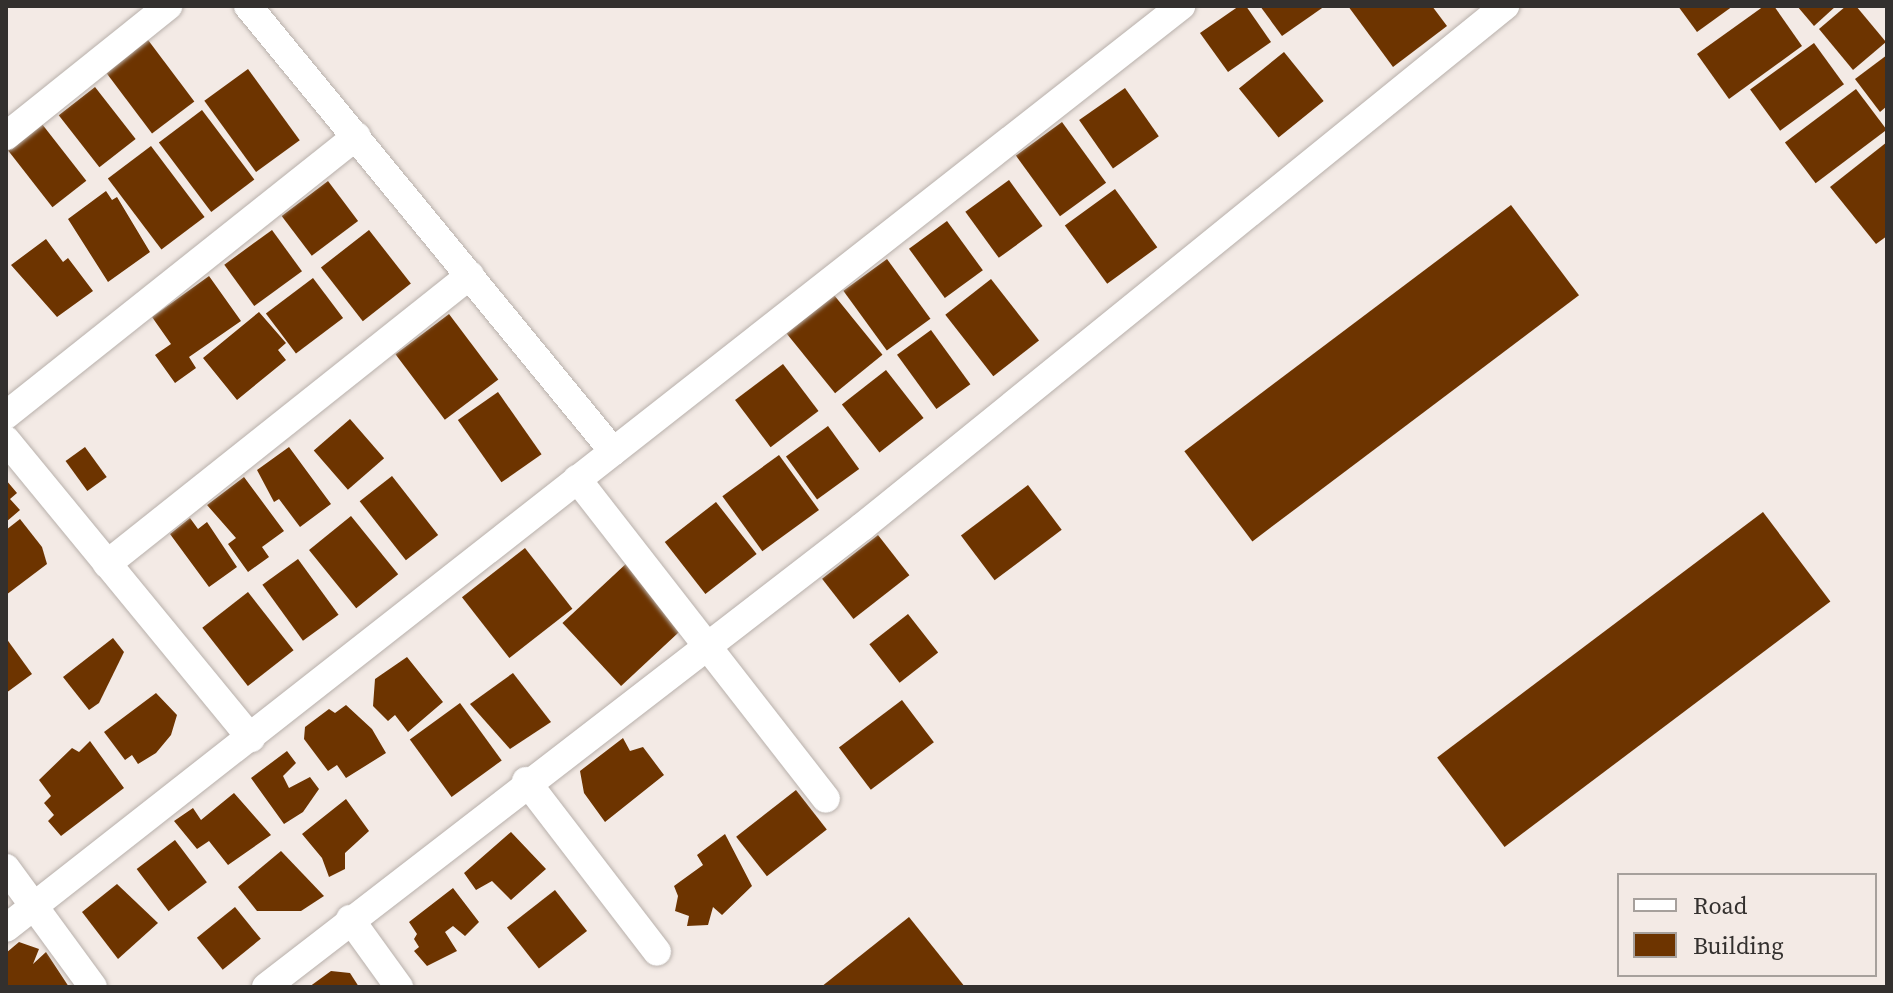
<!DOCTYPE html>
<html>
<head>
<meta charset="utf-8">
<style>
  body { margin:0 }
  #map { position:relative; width:1893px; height:993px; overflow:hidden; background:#f3eae5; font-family:"Source Serif 4",serif }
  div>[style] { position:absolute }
  .building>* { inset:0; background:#6d3400; transform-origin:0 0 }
  .roads { filter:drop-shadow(0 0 2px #b8b0ab) drop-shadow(0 0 2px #b8b0ab) }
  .minor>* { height:28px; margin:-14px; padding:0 14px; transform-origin:14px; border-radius:14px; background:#fff }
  span { translate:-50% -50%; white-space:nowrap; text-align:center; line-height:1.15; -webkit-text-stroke:8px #f3eae5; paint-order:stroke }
  .frame { position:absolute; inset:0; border:8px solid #33302e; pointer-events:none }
  .legend { position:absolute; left:1617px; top:873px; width:260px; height:104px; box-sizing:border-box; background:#f3eae5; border:2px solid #a6a09c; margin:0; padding:10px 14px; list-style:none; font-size:24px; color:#33302e }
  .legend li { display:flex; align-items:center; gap:16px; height:40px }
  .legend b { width:40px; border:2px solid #a6a09c }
</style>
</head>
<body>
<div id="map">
  <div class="building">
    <div style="clip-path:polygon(1239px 6px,1246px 6px,1271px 42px,1228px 72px,1200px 33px)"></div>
    <div style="clip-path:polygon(1260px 6px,1325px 6px,1282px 36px)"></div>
    <div style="clip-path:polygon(1348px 6px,1432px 6px,1447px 26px,1393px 67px)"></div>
    <div style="clip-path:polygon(1678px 6px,1733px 6px,1697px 32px)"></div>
    <div style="clip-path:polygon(1764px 6px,1774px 6px,1802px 46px,1729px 99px,1697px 54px)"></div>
    <div style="clip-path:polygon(1797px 6px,1836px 6px,1814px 26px)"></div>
    <div style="clip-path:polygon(1846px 6px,1856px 6px,1886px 42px,1853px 70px,1819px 29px)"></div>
    <div style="left:142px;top:32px;width:87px;height:53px;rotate:53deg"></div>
    <div style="left:1814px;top:43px;width:51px;height:79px;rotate:54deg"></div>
    <div style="left:1284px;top:52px;width:63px;height:58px;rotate:51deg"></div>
    <div style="clip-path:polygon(1887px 55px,1887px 106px,1880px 112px,1855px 79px)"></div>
    <div style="left:248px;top:69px;width:88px;height:54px;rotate:54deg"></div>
    <div style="left:95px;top:87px;width:66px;height:46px;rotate:52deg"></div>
    <div style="left:1125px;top:88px;width:59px;height:56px;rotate:55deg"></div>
    <div style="left:1856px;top:89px;width:51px;height:89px;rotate:53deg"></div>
    <div style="left:202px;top:110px;width:87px;height:54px;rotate:53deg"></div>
    <div style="left:1062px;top:122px;width:75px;height:57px;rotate:54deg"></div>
    <div style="left:42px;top:124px;width:72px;height:43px;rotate:52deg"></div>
    <div style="clip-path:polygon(1887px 142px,1887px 236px,1876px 244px,1830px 187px)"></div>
    <div style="left:151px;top:146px;width:89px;height:54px;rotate:53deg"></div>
    <div style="left:1009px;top:180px;width:57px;height:54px;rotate:54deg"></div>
    <div style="left:328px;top:181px;width:50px;height:58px;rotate:53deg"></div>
    <div style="left:1115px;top:189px;width:72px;height:62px;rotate:54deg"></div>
    <div style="clip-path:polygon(106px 191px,112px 200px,117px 197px,150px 252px,108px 282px,68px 219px)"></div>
    <div style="left:1511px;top:205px;width:113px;height:409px;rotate:53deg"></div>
    <div style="left:947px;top:221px;width:61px;height:47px;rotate:54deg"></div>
    <div style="left:272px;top:230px;width:51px;height:59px;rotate:54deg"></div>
    <div style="left:369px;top:230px;width:68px;height:61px;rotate:52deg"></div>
    <div style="clip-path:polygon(46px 239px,63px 262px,68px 258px,93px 291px,57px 317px,11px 265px)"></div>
    <div style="left:887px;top:259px;width:74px;height:54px;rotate:54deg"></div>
    <div style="clip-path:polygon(209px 276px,241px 321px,189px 357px,196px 368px,175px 383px,155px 355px,171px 344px,152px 317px)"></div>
    <div style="left:313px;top:278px;width:50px;height:59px;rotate:53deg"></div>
    <div style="left:991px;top:279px;width:78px;height:58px;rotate:52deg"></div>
    <div style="left:834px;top:295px;width:77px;height:61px;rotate:51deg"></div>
    <div style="clip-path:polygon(259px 312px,286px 343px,278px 350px,286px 360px,237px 400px,203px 358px)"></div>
    <div style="left:449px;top:314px;width:82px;height:67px;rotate:53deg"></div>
    <div style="left:931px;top:330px;width:67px;height:42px;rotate:54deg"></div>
    <div style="left:783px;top:364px;width:59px;height:60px;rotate:53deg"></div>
    <div style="left:886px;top:370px;width:61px;height:56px;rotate:52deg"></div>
    <div style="left:498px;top:392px;width:76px;height:49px;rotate:55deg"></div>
    <div style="left:350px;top:419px;width:52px;height:48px;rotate:49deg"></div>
    <div style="left:828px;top:426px;width:53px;height:52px;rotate:54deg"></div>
    <div style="left:85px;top:447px;width:37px;height:24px;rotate:54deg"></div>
    <div style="clip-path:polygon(289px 447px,331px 504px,300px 527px,279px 499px,274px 502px,257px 470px)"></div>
    <div style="left:779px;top:455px;width:68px;height:70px;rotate:54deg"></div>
    <div style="left:392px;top:476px;width:75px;height:41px;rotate:52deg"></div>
    <div style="clip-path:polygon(244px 477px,284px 531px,262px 547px,269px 557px,248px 572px,228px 544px,236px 538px,207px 505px)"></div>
    <div style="clip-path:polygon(6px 480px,17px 493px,10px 499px,20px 510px,6px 522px)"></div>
    <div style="left:1028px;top:485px;width:56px;height:84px;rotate:53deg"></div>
    <div style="left:716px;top:502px;width:66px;height:65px;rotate:52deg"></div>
    <div style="left:1763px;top:512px;width:112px;height:408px;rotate:53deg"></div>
    <div style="left:351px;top:516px;width:75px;height:54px;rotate:51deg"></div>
    <div style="clip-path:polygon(190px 518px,198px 529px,207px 522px,237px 567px,209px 587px,170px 534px)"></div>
    <div style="clip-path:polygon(20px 519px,42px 547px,47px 564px,6px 595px,6px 530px)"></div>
    <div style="left:878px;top:535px;width:51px;height:71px;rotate:52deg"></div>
    <div style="left:525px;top:548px;width:77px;height:80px;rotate:52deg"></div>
    <div style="left:298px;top:559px;width:69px;height:44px;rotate:54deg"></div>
    <div style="left:629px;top:561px;width:86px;height:91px;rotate:47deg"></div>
    <div style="left:248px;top:592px;width:74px;height:58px;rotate:52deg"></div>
    <div style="left:908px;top:614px;width:49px;height:49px;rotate:52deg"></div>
    <div style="clip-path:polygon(6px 638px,32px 674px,6px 693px)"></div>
    <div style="clip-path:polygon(113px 638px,124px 652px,99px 703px,89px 710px,63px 677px)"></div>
    <div style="clip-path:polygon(407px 657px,443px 702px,408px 732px,395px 715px,388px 721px,373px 706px,375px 679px)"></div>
    <div style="clip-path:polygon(513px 673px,551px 722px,510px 749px,470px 704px)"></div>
    <div style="clip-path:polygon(156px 693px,177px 715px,171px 735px,156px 753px,138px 764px,132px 755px,125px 760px,104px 732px)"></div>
    <div style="left:902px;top:700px;width:53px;height:79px;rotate:53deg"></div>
    <div style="left:460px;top:703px;width:71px;height:62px;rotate:54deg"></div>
    <div style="clip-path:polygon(346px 705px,372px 729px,386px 753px,346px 778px,337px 765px,328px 771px,304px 739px,305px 727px,329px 709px,335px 713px)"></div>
    <div style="clip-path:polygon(623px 738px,630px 751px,643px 747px,664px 775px,605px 822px,584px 793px,580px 771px)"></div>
    <div style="clip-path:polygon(90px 741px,124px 788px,61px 836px,48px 821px,54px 815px,44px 803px,51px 796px,39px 780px,72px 748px,79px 752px)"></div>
    <div style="clip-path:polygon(287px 751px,296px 763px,283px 776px,289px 788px,310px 777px,319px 789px,303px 812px,284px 824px,251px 778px)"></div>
    <div style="left:796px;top:790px;width:50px;height:76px;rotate:52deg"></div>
    <div style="clip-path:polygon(234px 793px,271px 835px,228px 865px,209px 841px,197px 849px,174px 821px,193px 808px,201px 820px)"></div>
    <div style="clip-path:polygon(346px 799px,369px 831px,345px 853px,345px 869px,329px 877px,322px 858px,302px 834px)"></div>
    <div style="clip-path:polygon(511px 832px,546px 869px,511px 900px,492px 881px,476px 890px,464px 873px)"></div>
    <div style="clip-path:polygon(725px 834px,752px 886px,722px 915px,713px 907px,708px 925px,687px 926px,689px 916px,675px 911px,678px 896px,674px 886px,703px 865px,697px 855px)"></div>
    <div style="left:175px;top:840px;width:53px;height:48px;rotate:53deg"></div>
    <div style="clip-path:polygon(281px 851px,324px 896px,301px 911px,257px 911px,238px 887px)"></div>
    <div style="clip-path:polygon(117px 884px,158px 923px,118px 959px,82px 912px)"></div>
    <div style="clip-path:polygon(453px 888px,479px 922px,465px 936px,453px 926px,445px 932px,457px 951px,427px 966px,414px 951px,419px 947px,414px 939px,417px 934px,409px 922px)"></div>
    <div style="left:555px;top:890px;width:52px;height:61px;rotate:52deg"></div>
    <div style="left:235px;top:907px;width:41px;height:49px;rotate:51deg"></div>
    <div style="clip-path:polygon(909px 917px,965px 987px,821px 987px)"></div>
    <div style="clip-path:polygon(19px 942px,39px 949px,33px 964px,46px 952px,69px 987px,6px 987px,6px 953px)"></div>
    <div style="clip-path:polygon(331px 971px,350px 973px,359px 987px,309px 987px)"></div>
  </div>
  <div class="roads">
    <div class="minor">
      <div style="left:248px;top:6px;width:576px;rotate:50.64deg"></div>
      <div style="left:6px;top:136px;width:208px;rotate:-38.7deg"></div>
      <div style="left:6px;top:415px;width:448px;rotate:-38.5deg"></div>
      <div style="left:6px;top:440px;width:386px;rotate:50.6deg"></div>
      <div style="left:577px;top:479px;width:405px;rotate:52.1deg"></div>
      <div style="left:107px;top:564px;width:464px;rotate:-38.5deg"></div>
      <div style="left:526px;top:781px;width:215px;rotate:52.5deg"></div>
      <div style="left:6px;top:868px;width:147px;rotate:53.8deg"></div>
      <div style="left:350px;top:919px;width:84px;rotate:54.2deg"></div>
      <div style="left:6px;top:928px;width:1494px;rotate:-38.12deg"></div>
      <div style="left:266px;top:987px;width:753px;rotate:-37.66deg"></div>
      <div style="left:862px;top:527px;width:828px;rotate:-39.02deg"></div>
    </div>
  </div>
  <div class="frame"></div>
  <ul class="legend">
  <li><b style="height:10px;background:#fff"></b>Road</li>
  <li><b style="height:22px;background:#6d3400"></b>Building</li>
  </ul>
</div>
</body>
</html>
